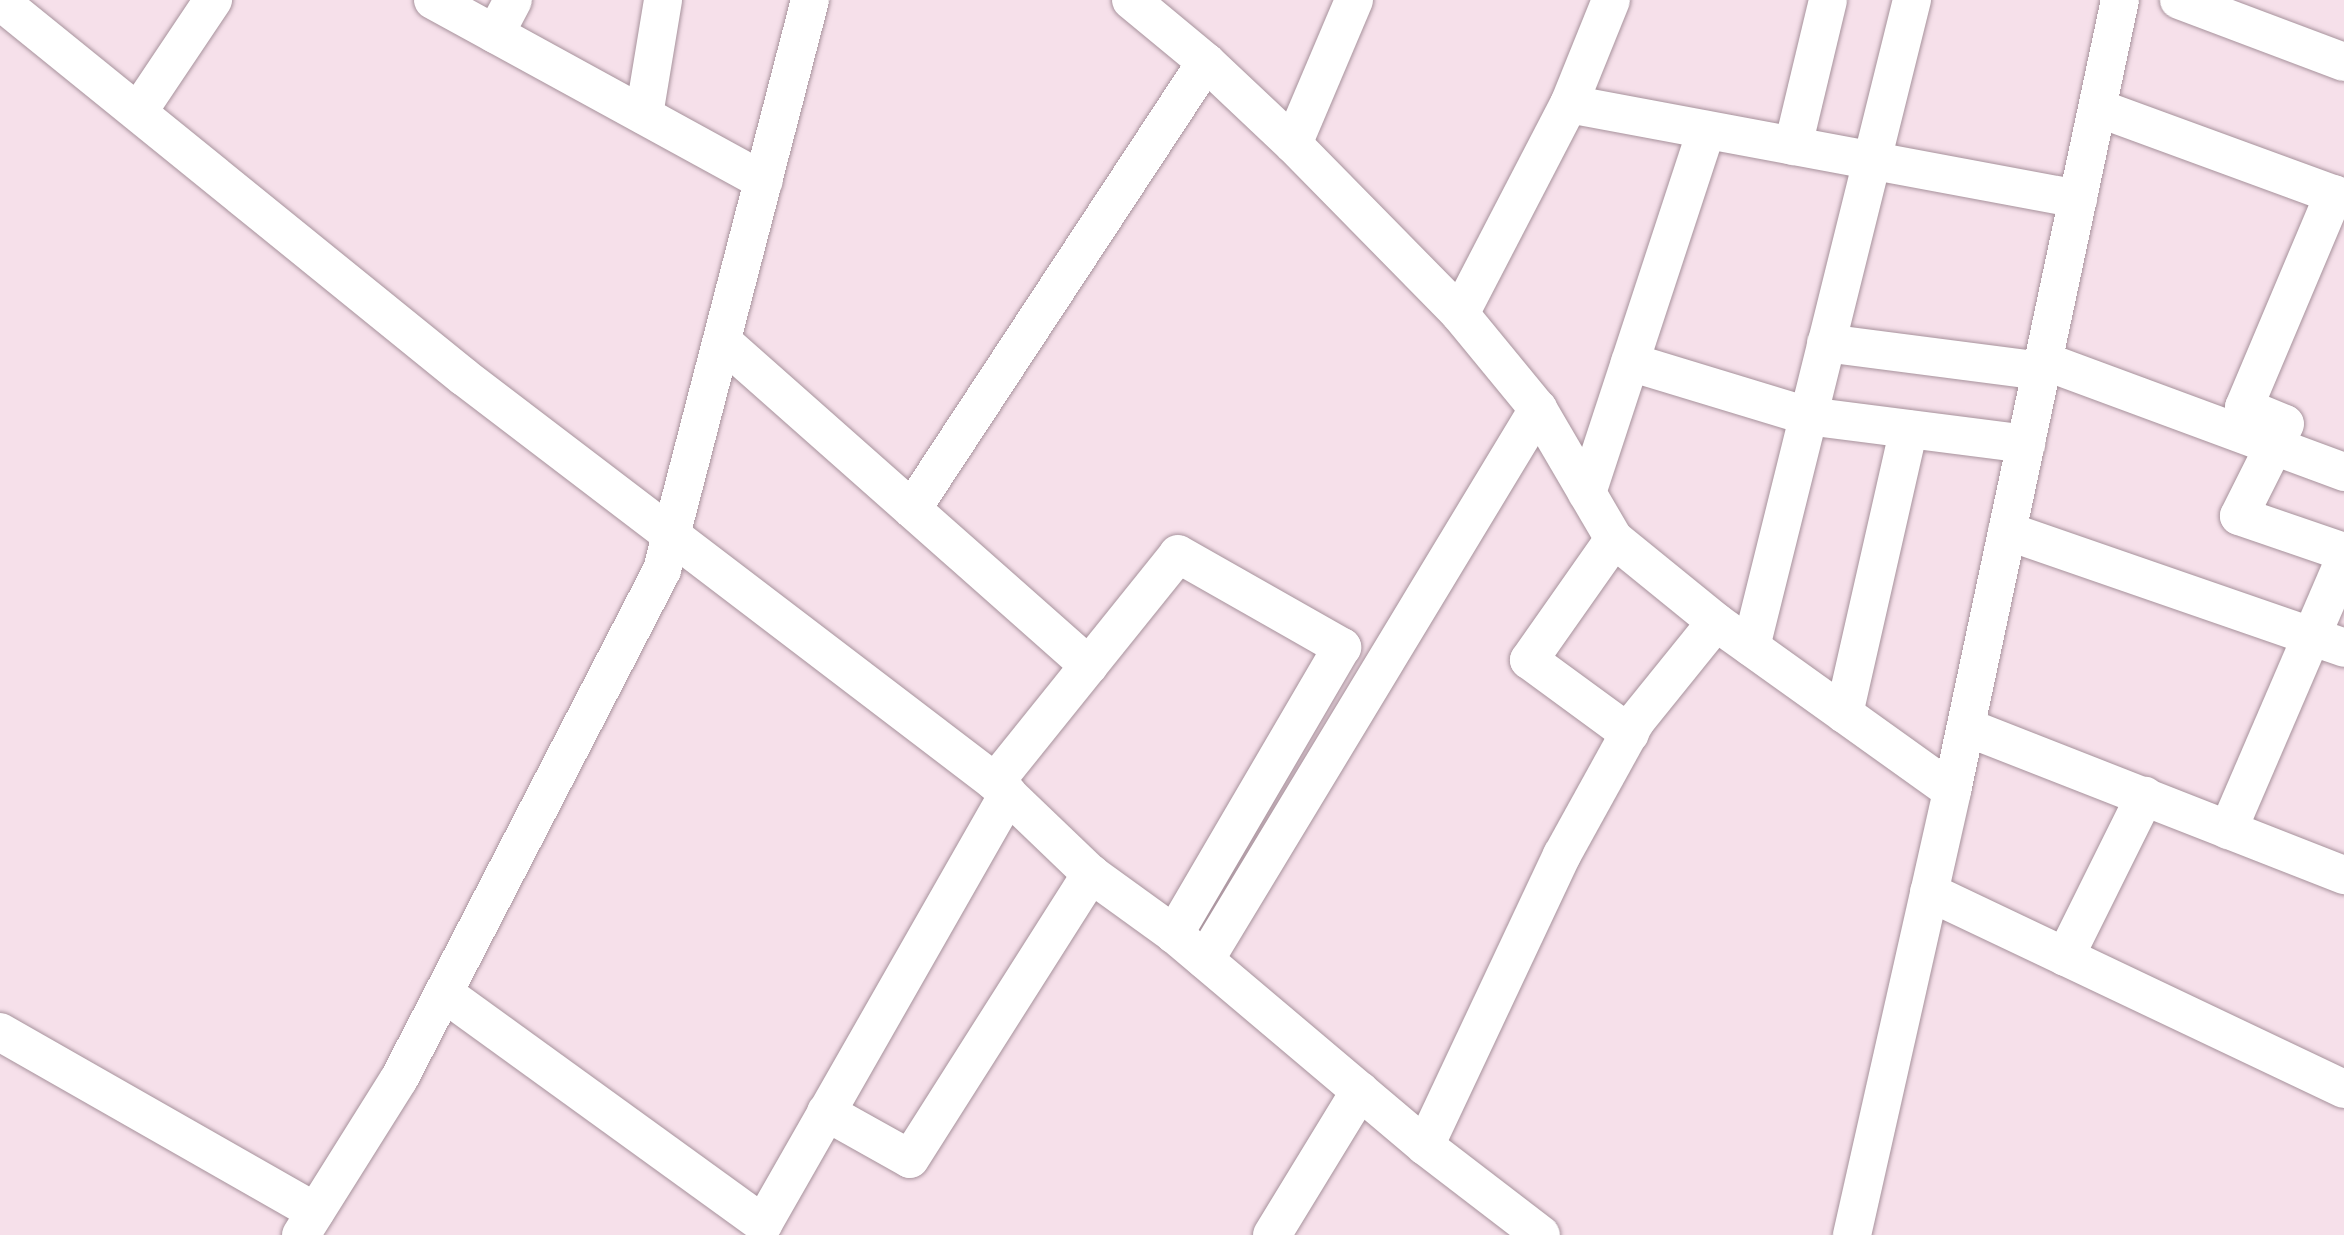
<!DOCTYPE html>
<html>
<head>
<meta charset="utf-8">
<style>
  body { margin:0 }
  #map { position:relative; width:2344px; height:1235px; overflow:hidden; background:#f6e0ea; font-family:Manrope,sans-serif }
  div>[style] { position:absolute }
  .roads { filter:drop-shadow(0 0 2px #a7929c) drop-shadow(0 0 2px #a7929c) }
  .street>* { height:38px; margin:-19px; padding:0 19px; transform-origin:19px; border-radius:19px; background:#fff }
  .secondary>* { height:38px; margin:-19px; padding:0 19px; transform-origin:19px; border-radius:19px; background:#fff }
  span { translate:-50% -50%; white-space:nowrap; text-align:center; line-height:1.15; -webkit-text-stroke:5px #fff; paint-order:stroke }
</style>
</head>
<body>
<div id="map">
  <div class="roads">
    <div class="street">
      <div style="left:433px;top:0;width:377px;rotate:28.7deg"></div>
      <div style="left:1131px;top:0;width:97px;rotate:39.6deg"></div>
      <div style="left:1206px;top:62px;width:120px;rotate:43.3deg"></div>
      <div style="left:1293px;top:144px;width:238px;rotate:45.5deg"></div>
      <div style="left:1460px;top:314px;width:123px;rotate:50.6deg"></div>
      <div style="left:1538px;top:409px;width:151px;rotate:59.7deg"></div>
      <div style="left:1614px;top:539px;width:132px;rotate:39.1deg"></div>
      <div style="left:1716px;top:622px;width:290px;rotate:35.6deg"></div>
      <div style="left:2179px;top:0;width:176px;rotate:20.6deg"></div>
      <div style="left:0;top:1px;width:597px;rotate:39.02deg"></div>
      <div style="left:464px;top:377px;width:668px;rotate:37.33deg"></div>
      <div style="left:995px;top:782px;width:133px;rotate:43.8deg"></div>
      <div style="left:1091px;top:874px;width:102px;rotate:35.9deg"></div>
      <div style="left:1174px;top:934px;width:329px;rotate:40.2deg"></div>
      <div style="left:1425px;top:1146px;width:146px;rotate:37.5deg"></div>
      <div style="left:495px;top:34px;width:38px;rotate:-62deg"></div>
      <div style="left:1569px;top:104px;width:518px;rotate:10.57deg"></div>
      <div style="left:2098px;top:108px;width:262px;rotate:20.1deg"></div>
      <div style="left:138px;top:112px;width:135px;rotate:-56.2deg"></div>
      <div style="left:644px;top:115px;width:117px;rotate:-80.6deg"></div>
      <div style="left:1293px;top:144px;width:156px;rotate:-67deg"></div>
      <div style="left:1793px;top:146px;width:150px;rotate:-76.5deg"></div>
      <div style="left:2334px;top:194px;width:231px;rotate:112.9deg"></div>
      <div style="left:2244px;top:407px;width:44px;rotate:22.5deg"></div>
      <div style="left:2285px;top:424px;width:103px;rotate:116.6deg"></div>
      <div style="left:2239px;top:516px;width:111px;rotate:18.9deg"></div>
      <div style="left:1460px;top:314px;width:237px;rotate:-62.6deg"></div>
      <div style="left:1569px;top:104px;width:112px;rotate:-68deg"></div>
      <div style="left:722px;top:341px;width:490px;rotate:41.5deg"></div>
      <div style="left:1826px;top:343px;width:217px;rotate:7.4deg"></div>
      <div style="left:2044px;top:361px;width:320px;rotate:20.3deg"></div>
      <div style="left:1630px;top:362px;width:186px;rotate:16.9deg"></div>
      <div style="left:1808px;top:416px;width:220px;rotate:7.3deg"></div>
      <div style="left:1587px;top:493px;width:382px;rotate:-71.8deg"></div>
      <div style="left:912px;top:509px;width:535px;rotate:-56.67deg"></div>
      <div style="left:2007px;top:531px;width:357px;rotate:19.1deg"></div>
      <div style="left:1614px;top:539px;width:148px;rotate:125.1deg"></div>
      <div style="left:1529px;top:660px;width:125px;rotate:36.2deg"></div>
      <div style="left:1751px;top:647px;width:667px;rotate:-76.03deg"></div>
      <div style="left:1844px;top:714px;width:292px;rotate:-77.2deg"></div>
      <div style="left:1966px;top:727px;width:406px;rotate:21.4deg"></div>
      <div style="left:995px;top:782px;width:292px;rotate:-51.2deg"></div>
      <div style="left:1178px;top:554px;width:189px;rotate:29.6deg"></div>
      <div style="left:1342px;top:647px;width:333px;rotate:120.3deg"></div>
      <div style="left:2228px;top:830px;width:293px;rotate:-66.7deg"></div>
      <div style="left:1929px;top:892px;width:459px;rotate:25.4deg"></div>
      <div style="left:2065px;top:957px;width:180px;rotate:-63.6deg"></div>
      <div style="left:1205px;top:960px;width:644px;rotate:-58.85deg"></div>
      <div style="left:444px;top:993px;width:394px;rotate:35.9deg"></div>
      <div style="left:763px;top:1224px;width:495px;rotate:-60.3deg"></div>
      <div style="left:0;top:1032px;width:363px;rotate:29.7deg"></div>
      <div style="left:826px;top:1112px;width:96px;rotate:29.2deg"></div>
      <div style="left:910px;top:1159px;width:338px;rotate:-57.6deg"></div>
      <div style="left:1425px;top:1146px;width:322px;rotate:-64.8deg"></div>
      <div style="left:1562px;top:855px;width:153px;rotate:-61.1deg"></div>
      <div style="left:1636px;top:721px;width:127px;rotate:-51.1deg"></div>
      <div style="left:1272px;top:1235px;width:169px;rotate:-58.6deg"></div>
    </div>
    <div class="secondary">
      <div style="left:301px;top:1235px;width:184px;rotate:-57.9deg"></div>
      <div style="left:399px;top:1079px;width:573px;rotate:-62.67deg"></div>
      <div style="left:662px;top:570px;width:589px;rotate:-75.44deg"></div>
      <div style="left:1852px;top:1235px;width:455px;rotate:-77.3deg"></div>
      <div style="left:1952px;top:791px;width:809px;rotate:-78.01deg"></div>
    </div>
  </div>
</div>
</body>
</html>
